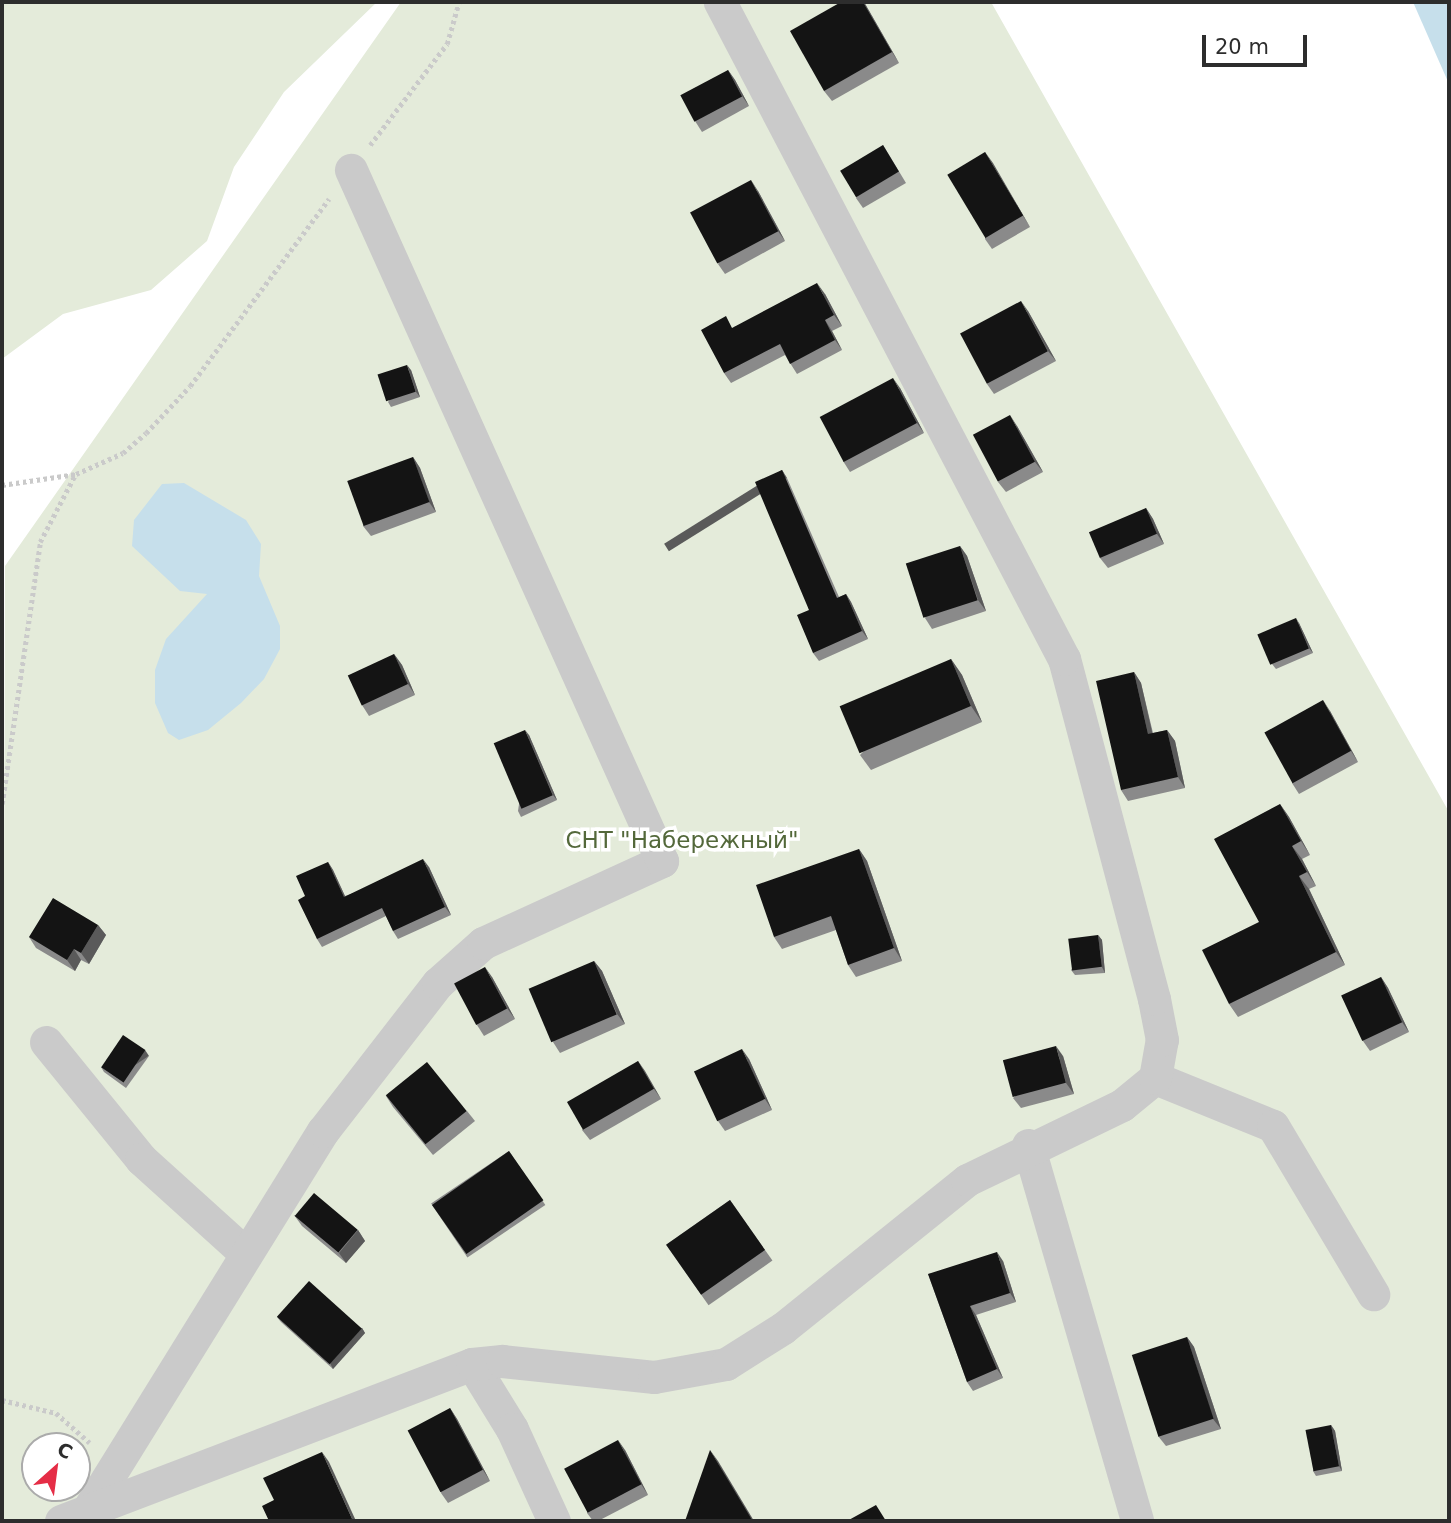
<!DOCTYPE html>
<html>
<head>
<meta charset="utf-8">
<style>
  body { margin:0 }
  #map { position:relative; width:1451px; height:1523px; overflow:hidden; background:#fff; font-family:"DejaVu Sans",sans-serif }
  div>[style] { position:absolute }
  .green>* { inset:0; background:#e4ebda }
  .water>* { inset:0; background:#c6dfeb }
  .path>* { height:4.5px; margin-top:-2.25px; transform-origin:0; background:repeating-linear-gradient(90deg,#cacaca 0 3.5px,transparent 0 7px) }
  .minor>* { height:33px; margin:-16.5px; padding:0 16.5px; transform-origin:16.5px; border-radius:16.5px; background:#cacaca }
  .wall>* { inset:0; background:#8a8a8a; transform-origin:0 0 }
  .shaded-wall>* { inset:0; background:#5a5a5a; transform-origin:0 0 }
  .building>* { inset:0; background:#141414; transform-origin:0 0 }
  span { translate:-50% -50%; white-space:nowrap; text-align:center; line-height:1.15; -webkit-text-stroke:7px #fff; paint-order:stroke }
  .park-label { font-size:23px; color:#53683a }
  .frame { position:absolute; inset:0; border:4px solid #2d2d2d; pointer-events:none }
  .north { position:absolute; left:21px; top:1432px; width:70px; height:70px; box-sizing:border-box; background:#fff; border:2px solid #ababab; border-radius:50%; rotate:28deg; font-size:19px; font-weight:700; line-height:28px; text-align:center; color:#2d2d2d }
  .north::after { content:''; display:block; margin:auto; width:24px; height:32px; background:#e52d46; clip-path:polygon(50% 0,100% 100%,50% 72%,0 100%) }
  .scale { position:absolute; left:1202px; top:35px; width:105px; height:32px; box-sizing:border-box; border:4px solid #2d2d2d; border-top:0; padding-left:9px; font-size:21px; line-height:24px; white-space:nowrap; color:#2d2d2d; -webkit-text-stroke:5px #fff; paint-order:stroke }
</style>
</head>
<body>
<div id="map">
  <div class="green">
    <div style="clip-path:polygon(2px 2px,377px 2px,284px 92px,234px 167px,207px 241px,151px 290px,63px 314px,2px 359px)"></div>
    <div style="clip-path:polygon(evenodd,401px 2px,991px 2px,1449px 812px,1449px 1521px,2px 1521px,5px 566px,401px 2px,35px 1446px,77px 1446px,77px 1488px,35px 1488px,35px 1446px)"></div>
  </div>
  <div class="water">
    <div style="clip-path:polygon(1413px 2px,1449px 2px,1449px 84px)"></div>
    <div style="clip-path:polygon(184px 483px,246px 520px,261px 544px,259px 576px,280px 626px,280px 649px,264px 679px,241px 703px,208px 730px,179px 740px,168px 733px,155px 703px,155px 670px,166px 639px,207px 594px,180px 591px,132px 546px,134px 520px,162px 484px)"></div>
  </div>
  <div class="path">
    <div style="left:370px;top:145px;width:127px;rotate:-52.7deg"></div>
    <div style="left:447px;top:44px;width:44px;rotate:-74.1deg"></div>
    <div style="left:2px;top:485px;width:75px;rotate:-8.5deg"></div>
    <div style="left:76px;top:474px;width:51px;rotate:-24.1deg"></div>
    <div style="left:123px;top:453px;width:30px;rotate:-41deg"></div>
    <div style="left:146px;top:433px;width:64px;rotate:-46.9deg"></div>
    <div style="left:190px;top:386px;width:233px;rotate:-53.4deg"></div>
    <div style="left:2px;top:804px;width:265px;rotate:-81.7deg"></div>
    <div style="left:40px;top:542px;width:76px;rotate:-62.4deg"></div>
    <div style="left:2px;top:1400px;width:56px;rotate:13.5deg"></div>
    <div style="left:56px;top:1413px;width:45px;rotate:41.4deg"></div>
  </div>
  <div class="minor">
    <div style="left:46px;top:1042px;width:151px;rotate:50.9deg"></div>
    <div style="left:141px;top:1159px;width:139px;rotate:42.1deg"></div>
    <div style="left:1155px;top:1078px;width:127px;rotate:22.1deg"></div>
    <div style="left:1273px;top:1126px;width:196px;rotate:59.2deg"></div>
    <div style="left:1028px;top:1145px;width:391px;rotate:73.8deg"></div>
    <div style="left:472px;top:1364px;width:76px;rotate:58.4deg"></div>
    <div style="left:512px;top:1429px;width:101px;rotate:65.5deg"></div>
    <div style="left:86px;top:1513px;width:450px;rotate:-58.2deg"></div>
    <div style="left:323px;top:1131px;width:187px;rotate:-52.2deg"></div>
    <div style="left:438px;top:983px;width:60px;rotate:-41.6deg"></div>
    <div style="left:483px;top:943px;width:197px;rotate:-24.6deg"></div>
    <div style="left:662px;top:861px;width:758px;rotate:-114.23deg"></div>
    <div style="left:61px;top:1521px;width:440px;rotate:-20.9deg"></div>
    <div style="left:472px;top:1364px;width:30px;rotate:-6deg"></div>
    <div style="left:502px;top:1361px;width:153px;rotate:6deg"></div>
    <div style="left:654px;top:1377px;width:73px;rotate:-10.2deg"></div>
    <div style="left:726px;top:1364px;width:67px;rotate:-32.3deg"></div>
    <div style="left:783px;top:1328px;width:236px;rotate:-38.8deg"></div>
    <div style="left:967px;top:1180px;width:172px;rotate:-25.8deg"></div>
    <div style="left:1122px;top:1105px;width:43px;rotate:-39.3deg"></div>
    <div style="left:1155px;top:1078px;width:39px;rotate:-80deg"></div>
    <div style="left:1162px;top:1040px;width:42px;rotate:-101deg"></div>
    <div style="left:1154px;top:999px;width:352px;rotate:-104.8deg"></div>
    <div style="left:1064px;top:659px;width:742px;rotate:-117.64deg"></div>
  </div>
  <div class="wall">
    <div style="clip-path:polygon(841px 2px,864px 2px,899px 63px,832px 101px,824px 91px)"></div>
    <div style="clip-path:polygon(728px 70px,735px 80px,749px 106px,702px 132px,695px 121px)"></div>
    <div style="clip-path:polygon(883px 145px,906px 183px,863px 208px,856px 198px)"></div>
    <div style="clip-path:polygon(985px 152px,1030px 227px,992px 249px,985px 239px)"></div>
    <div style="clip-path:polygon(758px 191px,785px 241px,725px 274px,718px 264px)"></div>
    <div style="clip-path:polygon(825px 294px,842px 326px,832px 331px,842px 350px,797px 374px,785px 355px,731px 383px,724px 373px,734px 327px)"></div>
    <div style="clip-path:polygon(1028px 311px,1056px 361px,994px 394px,987px 384px)"></div>
    <div style="clip-path:polygon(411px 370px,420px 397px,391px 407px,388px 402px)"></div>
    <div style="clip-path:polygon(900px 388px,924px 433px,850px 472px,843px 461px)"></div>
    <div style="clip-path:polygon(1017px 426px,1043px 472px,1006px 492px,998px 482px)"></div>
    <div style="clip-path:polygon(413px 457px,420px 468px,436px 512px,371px 536px,363px 526px)"></div>
    <div style="clip-path:polygon(782px 470px,787px 478px,839px 597px,846px 594px,851px 602px,868px 639px,819px 661px,813px 653px,809px 610px)"></div>
    <div style="clip-path:polygon(1146px 508px,1153px 519px,1164px 544px,1108px 568px,1100px 558px)"></div>
    <div style="clip-path:polygon(960px 546px,967px 556px,986px 611px,932px 629px,925px 618px)"></div>
    <div style="clip-path:polygon(1299px 623px,1313px 653px,1276px 669px,1272px 664px)"></div>
    <div style="clip-path:polygon(394px 654px,402px 665px,415px 695px,369px 716px,362px 705px)"></div>
    <div style="clip-path:polygon(951px 659px,962px 675px,982px 722px,871px 770px,860px 755px)"></div>
    <div style="clip-path:polygon(1134px 672px,1141px 683px,1153px 733px,1167px 730px,1175px 741px,1185px 788px,1128px 801px,1121px 790px)"></div>
    <div style="clip-path:polygon(1330px 711px,1358px 762px,1299px 794px,1292px 783px)"></div>
    <div style="clip-path:polygon(529px 735px,557px 800px,521px 817px,518px 811px)"></div>
    <div style="clip-path:polygon(1280px 804px,1289px 817px,1310px 855px,1302px 859px,1316px 886px,1309px 889px,1345px 965px,1238px 1017px,1229px 1004px,1259px 922px)"></div>
    <div style="clip-path:polygon(859px 849px,867px 861px,902px 961px,856px 977px,848px 965px,836px 930px,782px 949px,774px 937px)"></div>
    <div style="clip-path:polygon(328px 862px,333px 870px,345px 896px,429px 867px,451px 915px,398px 939px,393px 931px,386px 916px,322px 947px,317px 939px,305px 896px)"></div>
    <div style="clip-path:polygon(98px 925px,106px 935px,89px 964px,81px 960px,75px 971px,36px 948px,29px 937px)"></div>
    <div style="clip-path:polygon(1098px 935px,1102px 940px,1105px 973px,1075px 975px,1071px 970px)"></div>
    <div style="clip-path:polygon(594px 961px,602px 971px,625px 1024px,560px 1053px,553px 1042px)"></div>
    <div style="clip-path:polygon(492px 977px,515px 1019px,484px 1036px,477px 1025px)"></div>
    <div style="clip-path:polygon(1381px 977px,1388px 988px,1409px 1032px,1370px 1051px,1363px 1041px)"></div>
    <div style="clip-path:polygon(149px 1056px,126px 1088px,104px 1072px,101px 1067px)"></div>
    <div style="clip-path:polygon(1063px 1056px,1074px 1094px,1021px 1108px,1013px 1098px)"></div>
    <div style="clip-path:polygon(749px 1059px,772px 1110px,725px 1131px,718px 1121px)"></div>
    <div style="clip-path:polygon(638px 1061px,661px 1099px,590px 1140px,582px 1130px)"></div>
    <div style="clip-path:polygon(386px 1096px,467px 1111px,475px 1121px,433px 1155px,393px 1107px)"></div>
    <div style="left:509px;top:1151px;width:65px;height:94px;rotate:56deg"></div>
    <div style="left:730px;top:1200px;width:74px;height:78px;rotate:55deg"></div>
    <div style="clip-path:polygon(294px 1215px,358px 1230px,365px 1241px,346px 1263px,302px 1226px)"></div>
    <div style="clip-path:polygon(1003px 1261px,1016px 1302px,976px 1315px,1003px 1378px,973px 1391px,967px 1382px,928px 1274px)"></div>
    <div style="clip-path:polygon(277px 1317px,362px 1328px,365px 1333px,333px 1369px,281px 1322px)"></div>
    <div style="clip-path:polygon(1187px 1337px,1194px 1347px,1221px 1429px,1166px 1446px,1158px 1436px)"></div>
    <div style="clip-path:polygon(450px 1408px,457px 1419px,490px 1481px,448px 1503px,441px 1493px)"></div>
    <div style="clip-path:polygon(1331px 1425px,1335px 1431px,1342px 1471px,1316px 1476px,1313px 1471px)"></div>
    <div style="clip-path:polygon(625px 1450px,648px 1495px,598px 1521px,593px 1521px,587px 1513px)"></div>
  </div>
  <div class="shaded-wall">
    <div style="clip-path:polygon(863px 2px,864px 2px,899px 63px,892px 52px)"></div>
    <div style="clip-path:polygon(728px 70px,735px 80px,749px 106px,742px 96px)"></div>
    <div style="clip-path:polygon(985px 152px,993px 163px,1030px 227px,1023px 216px)"></div>
    <div style="clip-path:polygon(751px 180px,758px 191px,785px 241px,778px 231px)"></div>
    <div style="clip-path:polygon(817px 283px,825px 294px,842px 326px,834px 315px)"></div>
    <div style="clip-path:polygon(1021px 301px,1028px 311px,1056px 361px,1048px 351px)"></div>
    <div style="clip-path:polygon(825px 320px,832px 331px,842px 350px,835px 340px)"></div>
    <div style="clip-path:polygon(407px 365px,411px 370px,420px 397px,416px 392px)"></div>
    <div style="clip-path:polygon(893px 378px,900px 388px,924px 433px,917px 423px)"></div>
    <div style="clip-path:polygon(1010px 415px,1017px 426px,1043px 472px,1035px 462px)"></div>
    <div style="clip-path:polygon(413px 457px,420px 468px,436px 512px,429px 502px)"></div>
    <div style="left:782px;top:470px;width:9px;height:139px;rotate:58deg"></div>
    <div style="clip-path:polygon(1146px 508px,1153px 519px,1164px 544px,1157px 534px)"></div>
    <div style="clip-path:polygon(960px 546px,967px 556px,986px 611px,978px 600px)"></div>
    <div style="clip-path:polygon(846px 594px,851px 602px,868px 639px,862px 631px)"></div>
    <div style="clip-path:polygon(1296px 618px,1299px 623px,1313px 653px,1309px 648px)"></div>
    <div style="clip-path:polygon(394px 654px,402px 665px,415px 695px,408px 684px)"></div>
    <div style="clip-path:polygon(951px 659px,962px 675px,982px 722px,971px 706px)"></div>
    <div style="clip-path:polygon(1134px 672px,1141px 683px,1155px 745px,1148px 734px)"></div>
    <div style="clip-path:polygon(1323px 700px,1330px 711px,1358px 762px,1351px 751px)"></div>
    <div style="clip-path:polygon(525px 730px,529px 735px,557px 800px,553px 795px)"></div>
    <div style="clip-path:polygon(1167px 730px,1175px 741px,1185px 788px,1178px 777px)"></div>
    <div style="clip-path:polygon(1280px 804px,1289px 817px,1310px 855px,1301px 841px)"></div>
    <div style="clip-path:polygon(1292px 846px,1302px 859px,1316px 886px,1307px 872px)"></div>
    <div style="clip-path:polygon(859px 849px,867px 861px,902px 961px,894px 948px)"></div>
    <div style="clip-path:polygon(423px 859px,429px 867px,451px 915px,445px 907px)"></div>
    <div style="clip-path:polygon(328px 862px,333px 870px,349px 905px,344px 897px)"></div>
    <div style="clip-path:polygon(1299px 876px,1309px 889px,1345px 965px,1336px 952px)"></div>
    <div style="clip-path:polygon(98px 925px,106px 935px,89px 964px,81px 953px)"></div>
    <div style="clip-path:polygon(1098px 935px,1102px 940px,1105px 973px,1102px 967px)"></div>
    <div style="clip-path:polygon(74px 949px,81px 960px,75px 971px,67px 960px)"></div>
    <div style="clip-path:polygon(594px 961px,602px 971px,625px 1024px,617px 1014px)"></div>
    <div style="clip-path:polygon(485px 967px,492px 977px,515px 1019px,507px 1008px)"></div>
    <div style="clip-path:polygon(1381px 977px,1388px 988px,1409px 1032px,1402px 1022px)"></div>
    <div style="clip-path:polygon(1056px 1046px,1063px 1056px,1074px 1094px,1066px 1083px)"></div>
    <div style="clip-path:polygon(742px 1049px,749px 1059px,772px 1110px,765px 1099px)"></div>
    <div style="left:145px;top:1050px;width:7px;height:39px;rotate:56deg"></div>
    <div style="clip-path:polygon(638px 1061px,645px 1071px,661px 1099px,654px 1089px)"></div>
    <div style="clip-path:polygon(358px 1230px,365px 1241px,346px 1263px,339px 1253px)"></div>
    <div style="clip-path:polygon(997px 1252px,1003px 1261px,1016px 1302px,1010px 1293px)"></div>
    <div style="clip-path:polygon(970px 1306px,976px 1315px,1003px 1378px,997px 1369px)"></div>
    <div style="clip-path:polygon(362px 1328px,365px 1333px,333px 1369px,330px 1363px)"></div>
    <div style="clip-path:polygon(1187px 1337px,1194px 1347px,1221px 1429px,1213px 1419px)"></div>
    <div style="clip-path:polygon(450px 1408px,457px 1419px,490px 1481px,483px 1470px)"></div>
    <div style="clip-path:polygon(1331px 1425px,1335px 1431px,1342px 1471px,1339px 1466px)"></div>
    <div style="clip-path:polygon(618px 1440px,625px 1450px,648px 1495px,641px 1484px)"></div>
    <div style="clip-path:polygon(710px 1450px,718px 1461px,754px 1521px,751px 1521px)"></div>
    <div style="clip-path:polygon(322px 1452px,329px 1462px,356px 1521px,353px 1521px)"></div>
  </div>
  <div class="building">
    <div style="clip-path:polygon(841px 2px,863px 2px,892px 52px,824px 91px,790px 31px)"></div>
    <div style="left:728px;top:70px;width:30px;height:54px;rotate:62deg"></div>
    <div style="left:883px;top:145px;width:31px;height:50px;rotate:59deg"></div>
    <div style="left:985px;top:152px;width:74px;height:44px;rotate:59deg"></div>
    <div style="left:751px;top:180px;width:58px;height:69px;rotate:62deg"></div>
    <div style="clip-path:polygon(817px 283px,834px 315px,825px 320px,835px 340px,790px 364px,780px 344px,724px 373px,701px 330px,726px 316px,732px 328px)"></div>
    <div style="left:1021px;top:301px;width:57px;height:69px;rotate:62deg"></div>
    <div style="left:407px;top:365px;width:28px;height:31px;rotate:72deg"></div>
    <div style="left:893px;top:378px;width:51px;height:83px;rotate:62deg"></div>
    <div style="left:1010px;top:415px;width:53px;height:42px;rotate:62deg"></div>
    <div style="left:413px;top:457px;width:48px;height:70px;rotate:70deg"></div>
    <div style="clip-path:polygon(782px 470px,837px 598px,846px 594px,862px 631px,813px 653px,797px 615px,809px 610px,755px 482px)"></div>
    <div style="left:1146px;top:508px;width:28px;height:62px;rotate:67deg"></div>
    <div style="left:960px;top:546px;width:57px;height:57px;rotate:72deg"></div>
    <div style="left:1296px;top:618px;width:33px;height:42px;rotate:67deg"></div>
    <div style="left:394px;top:654px;width:33px;height:51px;rotate:65deg"></div>
    <div style="left:951px;top:659px;width:51px;height:121px;rotate:67deg"></div>
    <div style="clip-path:polygon(1134px 672px,1148px 734px,1167px 730px,1178px 777px,1121px 790px,1096px 681px)"></div>
    <div style="left:1323px;top:700px;width:58px;height:67px;rotate:61deg"></div>
    <div style="left:525px;top:730px;width:71px;height:34px;rotate:67deg"></div>
    <div style="clip-path:polygon(1280px 804px,1301px 841px,1292px 846px,1307px 872px,1299px 876px,1336px 952px,1229px 1004px,1202px 950px,1259px 922px,1214px 839px)"></div>
    <div style="clip-path:polygon(859px 849px,894px 948px,848px 965px,831px 916px,774px 937px,756px 885px)"></div>
    <div style="clip-path:polygon(423px 859px,445px 907px,393px 931px,382px 908px,317px 939px,298px 900px,305px 896px,296px 876px,328px 862px,344px 897px)"></div>
    <div style="clip-path:polygon(53px 898px,98px 925px,81px 953px,74px 949px,67px 960px,29px 937px)"></div>
    <div style="left:1098px;top:935px;width:32px;height:30px;rotate:83deg"></div>
    <div style="left:594px;top:961px;width:58px;height:71px;rotate:67deg"></div>
    <div style="left:485px;top:967px;width:47px;height:35px;rotate:62deg"></div>
    <div style="left:1381px;top:977px;width:50px;height:44px;rotate:65deg"></div>
    <div style="left:123px;top:1035px;width:27px;height:39px;rotate:34deg"></div>
    <div style="left:1056px;top:1046px;width:38px;height:55px;rotate:75deg"></div>
    <div style="left:742px;top:1049px;width:55px;height:53px;rotate:65deg"></div>
    <div style="left:638px;top:1061px;width:32px;height:82px;rotate:60deg"></div>
    <div style="left:427px;top:1062px;width:63px;height:53px;rotate:51deg"></div>
    <div style="left:509px;top:1151px;width:60px;height:94px;rotate:55deg"></div>
    <div style="left:314px;top:1193px;width:57px;height:30px;rotate:40deg"></div>
    <div style="left:730px;top:1200px;width:61px;height:78px;rotate:55deg"></div>
    <div style="clip-path:polygon(997px 1252px,1010px 1293px,970px 1306px,997px 1369px,967px 1382px,928px 1274px)"></div>
    <div style="left:309px;top:1281px;width:71px;height:48px;rotate:42deg"></div>
    <div style="left:1187px;top:1337px;width:86px;height:58px;rotate:72deg"></div>
    <div style="left:450px;top:1408px;width:70px;height:48px;rotate:62deg"></div>
    <div style="left:1331px;top:1425px;width:42px;height:26px;rotate:79deg"></div>
    <div style="left:618px;top:1440px;width:50px;height:61px;rotate:62deg"></div>
    <div style="clip-path:polygon(710px 1450px,752px 1520px,751px 1521px,685px 1521px)"></div>
    <div style="clip-path:polygon(322px 1452px,353px 1521px,269px 1521px,262px 1506px,274px 1500px,263px 1478px)"></div>
    <div style="clip-path:polygon(876px 1505px,886px 1521px,847px 1521px)"></div>
  </div>
  <div class="park-label">
    <span style="left:682px;top:840px">СНТ "Набережный"</span>
  </div>
  <div class="frame"></div>
  <div class="north">С</div>
  <div class="scale">20 m</div>
</div>
</body>
</html>
